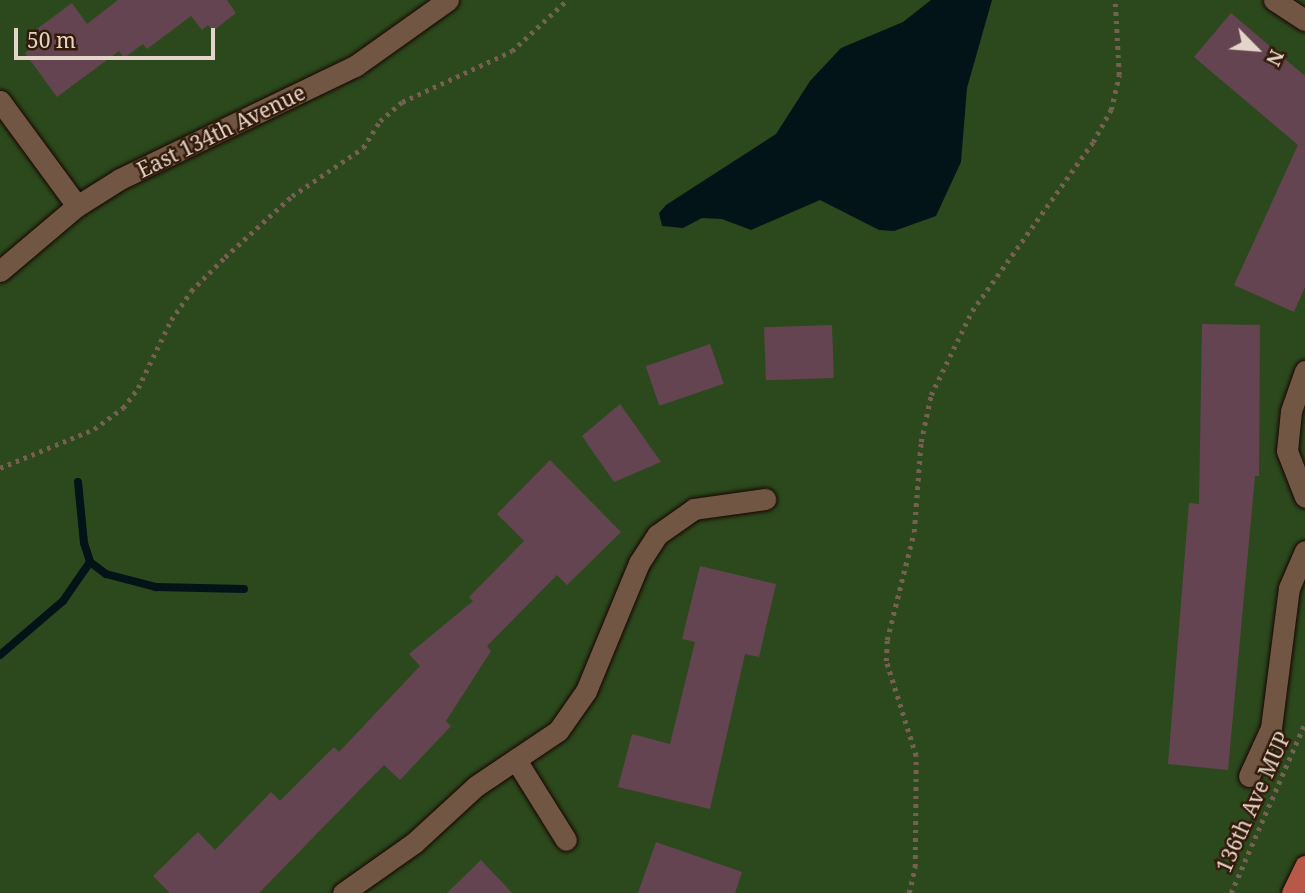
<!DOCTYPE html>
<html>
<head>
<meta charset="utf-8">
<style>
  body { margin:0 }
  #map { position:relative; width:1305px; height:893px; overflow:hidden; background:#321a09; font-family:"Noto Serif",serif }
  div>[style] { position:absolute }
  .green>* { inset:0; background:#2c491d; transform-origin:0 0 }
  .water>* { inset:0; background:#031418 }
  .stream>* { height:8px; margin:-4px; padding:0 4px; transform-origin:4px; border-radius:4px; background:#031418 }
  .building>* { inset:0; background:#644450; transform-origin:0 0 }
  .path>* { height:4.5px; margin-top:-2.25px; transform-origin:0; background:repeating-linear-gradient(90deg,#756051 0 3.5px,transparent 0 8.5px) }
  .roads { filter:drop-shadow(0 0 2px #180400) drop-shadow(0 0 2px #180400) }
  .minor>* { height:21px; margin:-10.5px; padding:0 10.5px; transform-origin:10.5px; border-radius:10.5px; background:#725644 }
  .major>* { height:21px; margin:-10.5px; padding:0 10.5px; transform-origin:10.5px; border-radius:10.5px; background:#b85849 }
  span { translate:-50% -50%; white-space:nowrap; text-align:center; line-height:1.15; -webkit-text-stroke:5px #321a09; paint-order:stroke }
  .street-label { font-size:21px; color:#e5d4ca }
  .north { position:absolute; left:1221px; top:14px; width:70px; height:70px; -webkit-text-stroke:5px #321a09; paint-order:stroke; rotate:115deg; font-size:19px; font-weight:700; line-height:28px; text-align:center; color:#e5d4ca }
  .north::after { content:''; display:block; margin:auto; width:24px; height:32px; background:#e5d4ca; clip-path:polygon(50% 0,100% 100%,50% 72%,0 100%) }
  .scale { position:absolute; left:14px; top:28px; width:201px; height:32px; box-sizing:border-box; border:4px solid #e5d4ca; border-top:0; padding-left:9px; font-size:21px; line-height:24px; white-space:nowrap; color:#e5d4ca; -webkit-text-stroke:5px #321a09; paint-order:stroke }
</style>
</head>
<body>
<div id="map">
  <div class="green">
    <div style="left:0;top:0;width:1305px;height:893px"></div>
  </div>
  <div class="water">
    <div style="clip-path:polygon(931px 0,992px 0,967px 88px,961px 162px,936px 216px,894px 231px,879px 230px,820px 200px,751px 230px,722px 219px,702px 218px,683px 228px,662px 226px,659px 213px,666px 205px,776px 134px,810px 81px,841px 48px,903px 22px)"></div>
  </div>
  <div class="stream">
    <div style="left:78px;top:482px;width:61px;rotate:84.4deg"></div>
    <div style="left:84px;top:543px;width:20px;rotate:72deg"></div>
    <div style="left:90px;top:562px;width:20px;rotate:37deg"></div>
    <div style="left:106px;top:574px;width:52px;rotate:14.6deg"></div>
    <div style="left:156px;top:587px;width:88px;rotate:1.3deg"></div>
    <div style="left:0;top:655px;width:83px;rotate:-40.6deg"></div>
    <div style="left:63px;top:601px;width:47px;rotate:-55.3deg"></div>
  </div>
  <div class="building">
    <div style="clip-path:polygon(118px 0,227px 0,236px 13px,213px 31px,208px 25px,202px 30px,191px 16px,147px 49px,143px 44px,124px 58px,119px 51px,57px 97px,25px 53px,37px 44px,30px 34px,72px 3px,87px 24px)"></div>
    <div style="clip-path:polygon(1231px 13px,1305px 76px,1305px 287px,1294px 312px,1234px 285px,1298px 145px,1194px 57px)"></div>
    <div style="clip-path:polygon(1202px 324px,1260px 325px,1259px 476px,1255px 476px,1228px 770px,1168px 764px,1189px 503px,1199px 504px)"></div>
    <div style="left:832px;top:325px;width:53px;height:68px;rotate:88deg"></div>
    <div style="left:710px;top:344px;width:42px;height:68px;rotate:71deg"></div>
    <div style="clip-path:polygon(620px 404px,661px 462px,614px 482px,582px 436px)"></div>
    <div style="clip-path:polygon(550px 460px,621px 532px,567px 585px,557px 575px,487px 646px,491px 651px,446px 721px,451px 726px,400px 780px,384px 765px,259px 893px,170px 893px,153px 876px,198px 832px,215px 850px,271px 792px,280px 801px,334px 747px,339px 752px,420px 666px,409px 654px,473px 601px,469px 597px,524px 541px,497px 514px)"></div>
    <div style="clip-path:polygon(700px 566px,776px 584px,759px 657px,745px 654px,710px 809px,618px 787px,632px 734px,670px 744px,695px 642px,682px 639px)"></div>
    <div style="clip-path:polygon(656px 842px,742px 872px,735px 893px,638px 893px)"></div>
    <div style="clip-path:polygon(481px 860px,512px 893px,447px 893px)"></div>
  </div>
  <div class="path">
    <div style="left:0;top:468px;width:102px;rotate:-22.5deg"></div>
    <div style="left:94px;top:429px;width:36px;rotate:-36deg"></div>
    <div style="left:123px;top:408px;width:25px;rotate:-53deg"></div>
    <div style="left:138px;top:388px;width:76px;rotate:-64.1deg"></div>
    <div style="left:171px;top:320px;width:35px;rotate:-55deg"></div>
    <div style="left:191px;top:291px;width:48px;rotate:-45deg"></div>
    <div style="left:225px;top:257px;width:91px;rotate:-42.3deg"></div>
    <div style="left:292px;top:196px;width:86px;rotate:-34.1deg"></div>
    <div style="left:363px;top:148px;width:32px;rotate:-58deg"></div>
    <div style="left:380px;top:121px;width:29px;rotate:-41deg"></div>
    <div style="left:402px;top:102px;width:121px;rotate:-24.9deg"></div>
    <div style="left:512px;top:51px;width:75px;rotate:-42.8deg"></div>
    <div style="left:909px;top:893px;width:27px;rotate:-77deg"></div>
    <div style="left:915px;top:867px;width:111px;rotate:-89.5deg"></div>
    <div style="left:916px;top:756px;width:100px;rotate:-107.5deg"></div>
    <div style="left:886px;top:661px;width:21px;rotate:-87deg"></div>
    <div style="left:887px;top:640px;width:111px;rotate:-76deg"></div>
    <div style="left:914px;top:532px;width:90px;rotate:-85.6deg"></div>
    <div style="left:921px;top:442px;width:48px;rotate:-78deg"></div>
    <div style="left:931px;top:395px;width:93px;rotate:-64deg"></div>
    <div style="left:972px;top:311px;width:208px;rotate:-54.4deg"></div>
    <div style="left:1093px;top:142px;width:37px;rotate:-61deg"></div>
    <div style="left:1111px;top:110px;width:36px;rotate:-77deg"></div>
    <div style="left:1119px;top:75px;width:75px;rotate:-93.1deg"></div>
    <div style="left:1231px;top:893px;width:185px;rotate:-66.5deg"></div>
  </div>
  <div class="roads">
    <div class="minor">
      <div style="left:1274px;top:0;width:37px;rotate:33deg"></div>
      <div style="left:0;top:101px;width:130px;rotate:53.7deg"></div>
      <div style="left:0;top:271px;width:101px;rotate:-40.2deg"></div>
      <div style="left:77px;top:206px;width:51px;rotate:-32.1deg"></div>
      <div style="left:120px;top:179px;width:261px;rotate:-25.7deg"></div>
      <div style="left:355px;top:66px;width:114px;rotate:-35.4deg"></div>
      <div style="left:1305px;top:371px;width:42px;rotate:109.3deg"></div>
      <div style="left:1291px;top:411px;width:40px;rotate:95.7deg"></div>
      <div style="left:1287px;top:451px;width:49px;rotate:68.6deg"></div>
      <div style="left:516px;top:760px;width:94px;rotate:58deg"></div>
      <div style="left:1249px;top:776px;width:53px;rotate:-65.4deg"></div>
      <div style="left:1271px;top:728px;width:141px;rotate:-82.7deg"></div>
      <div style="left:1289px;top:588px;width:40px;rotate:-66.6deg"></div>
      <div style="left:343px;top:893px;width:87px;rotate:-35.2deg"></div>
      <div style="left:414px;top:843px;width:84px;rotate:-42.6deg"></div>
      <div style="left:476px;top:786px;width:99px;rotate:-33.9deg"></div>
      <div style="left:558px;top:731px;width:49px;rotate:-55deg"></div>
      <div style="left:586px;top:691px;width:139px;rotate:-67.5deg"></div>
      <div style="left:639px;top:563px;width:33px;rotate:-57deg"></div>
      <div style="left:657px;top:535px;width:45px;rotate:-35.1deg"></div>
      <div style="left:694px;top:509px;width:72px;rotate:-8deg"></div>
    </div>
    <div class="major">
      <div style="left:1292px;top:893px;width:30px;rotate:-64deg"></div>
    </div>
  </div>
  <div class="street-label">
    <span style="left:221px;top:131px;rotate:-26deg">East 134th Avenue</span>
    <span style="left:1253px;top:802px;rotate:-66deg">136th Ave MUP</span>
  </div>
  <div class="north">N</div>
  <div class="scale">50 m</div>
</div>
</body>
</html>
